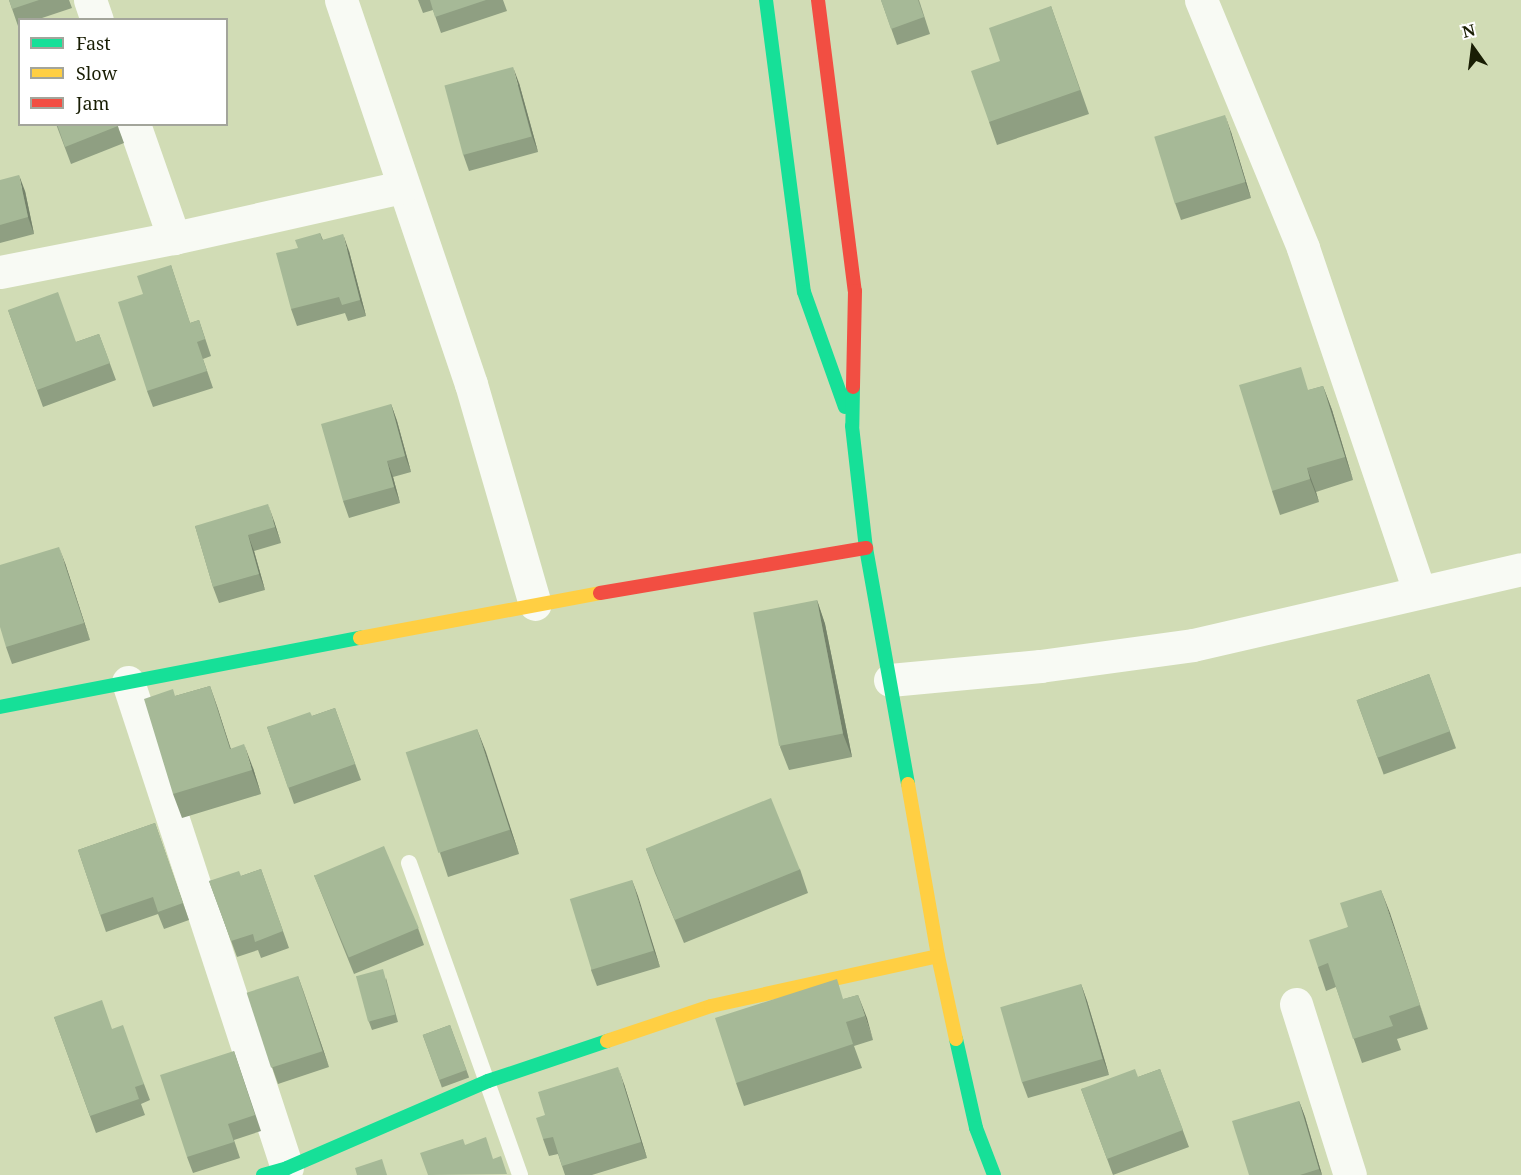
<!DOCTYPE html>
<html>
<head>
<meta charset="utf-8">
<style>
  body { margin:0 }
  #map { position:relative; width:1521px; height:1175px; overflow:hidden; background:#d1dcb5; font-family:"Noto Serif",serif }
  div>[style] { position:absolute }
  .lane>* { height:16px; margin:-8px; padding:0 8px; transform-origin:8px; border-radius:8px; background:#f8faf4 }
  .street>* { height:33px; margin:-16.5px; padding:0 16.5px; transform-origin:16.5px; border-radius:16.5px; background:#f8faf4 }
  .fast>* { height:14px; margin:-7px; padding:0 7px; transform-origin:7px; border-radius:7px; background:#16e098 }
  .slow>* { height:14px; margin:-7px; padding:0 7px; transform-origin:7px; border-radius:7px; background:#ffcf43 }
  .jam>* { height:14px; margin:-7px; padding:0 7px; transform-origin:7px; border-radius:7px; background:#f24e42 }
  .wall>* { inset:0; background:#8f9f82; transform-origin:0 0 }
  .shaded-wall>* { inset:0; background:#74826a }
  .building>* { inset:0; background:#a6b997; transform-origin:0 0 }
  span { translate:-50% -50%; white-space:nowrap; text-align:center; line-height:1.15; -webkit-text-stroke:5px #fff; paint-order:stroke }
  .legend { position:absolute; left:18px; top:18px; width:210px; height:108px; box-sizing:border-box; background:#fff; border:2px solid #a3a59b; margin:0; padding:8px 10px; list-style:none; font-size:18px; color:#191e04 }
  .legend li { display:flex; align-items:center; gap:12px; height:30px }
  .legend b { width:30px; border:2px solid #a3a59b }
  .north { position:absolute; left:1443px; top:18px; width:60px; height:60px; -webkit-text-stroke:4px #fff; paint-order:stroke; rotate:346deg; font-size:16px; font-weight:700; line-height:24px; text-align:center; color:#191e04 }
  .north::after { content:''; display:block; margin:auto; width:21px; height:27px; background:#191e04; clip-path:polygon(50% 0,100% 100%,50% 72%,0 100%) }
</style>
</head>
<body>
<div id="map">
  <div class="lane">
    <div style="left:409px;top:863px;width:331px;rotate:70.4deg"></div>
  </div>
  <div class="street">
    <div style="left:90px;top:0;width:21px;rotate:71deg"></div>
    <div style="left:341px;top:0;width:405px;rotate:71.3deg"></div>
    <div style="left:471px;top:384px;width:229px;rotate:73.8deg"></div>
    <div style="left:1201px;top:0;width:268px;rotate:67.6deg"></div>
    <div style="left:1303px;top:248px;width:362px;rotate:71.3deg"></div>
    <div style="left:134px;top:124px;width:121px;rotate:70.7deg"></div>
    <div style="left:0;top:272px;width:177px;rotate:-11.1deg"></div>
    <div style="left:174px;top:238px;width:234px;rotate:-12.6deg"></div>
    <div style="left:890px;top:680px;width:151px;rotate:-5.3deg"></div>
    <div style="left:1040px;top:666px;width:154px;rotate:-7.8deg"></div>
    <div style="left:1193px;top:645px;width:337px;rotate:-13deg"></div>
    <div style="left:128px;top:682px;width:511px;rotate:71.88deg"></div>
    <div style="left:1296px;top:1004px;width:179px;rotate:72.5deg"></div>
  </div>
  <div class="fast">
    <div style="left:766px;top:0;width:294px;rotate:82.6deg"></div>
    <div style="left:804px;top:292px;width:122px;rotate:70.4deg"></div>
    <div style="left:853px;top:387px;width:39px;rotate:91deg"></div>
    <div style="left:852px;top:426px;width:123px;rotate:83.5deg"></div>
    <div style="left:866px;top:548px;width:240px;rotate:79.9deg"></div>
    <div style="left:0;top:707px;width:367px;rotate:-10.9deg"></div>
    <div style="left:956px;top:1039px;width:91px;rotate:77.3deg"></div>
    <div style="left:976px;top:1128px;width:50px;rotate:69deg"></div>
    <div style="left:263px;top:1175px;width:25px;rotate:-16deg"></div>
    <div style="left:287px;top:1168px;width:219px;rotate:-23.4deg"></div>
    <div style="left:488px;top:1081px;width:126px;rotate:-18.6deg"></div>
  </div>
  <div class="slow">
    <div style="left:360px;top:638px;width:244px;rotate:-10.6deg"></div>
    <div style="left:908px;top:784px;width:175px;rotate:80.1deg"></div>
    <div style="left:938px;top:956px;width:85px;rotate:77.8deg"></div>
    <div style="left:607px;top:1041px;width:110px;rotate:-18.6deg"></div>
    <div style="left:711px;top:1006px;width:232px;rotate:-12.4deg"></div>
  </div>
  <div class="jam">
    <div style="left:818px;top:0;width:293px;rotate:82.8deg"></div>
    <div style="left:855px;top:291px;width:96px;rotate:91.2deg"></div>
    <div style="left:600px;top:593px;width:270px;rotate:-9.6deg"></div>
  </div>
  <div class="wall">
    <div style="clip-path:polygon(9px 0,69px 0,72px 8px,36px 20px,20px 20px,20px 25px,18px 26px)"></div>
    <div style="clip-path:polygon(418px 0,503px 0,507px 11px,441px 33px,433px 10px,423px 13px)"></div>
    <div style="clip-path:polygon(881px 0,919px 0,930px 34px,897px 45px)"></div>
    <div style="clip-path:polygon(1051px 6px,1089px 114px,997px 145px,989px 122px,1000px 61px)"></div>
    <div style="clip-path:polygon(519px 83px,538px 152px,469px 171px,463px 154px)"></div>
    <div style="clip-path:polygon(56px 124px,117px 124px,124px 143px,71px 164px)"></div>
    <div style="clip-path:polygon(1231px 132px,1251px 198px,1181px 220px,1175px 203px)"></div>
    <div style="clip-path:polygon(0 180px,25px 191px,34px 234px,0 243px)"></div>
    <div style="clip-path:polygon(320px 233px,323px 240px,349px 251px,366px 316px,348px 321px,345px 313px,297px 326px,291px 309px,298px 248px)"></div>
    <div style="clip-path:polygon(171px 265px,190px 323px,199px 320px,211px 356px,203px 359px,213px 388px,153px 407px,147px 391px,143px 294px)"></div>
    <div style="clip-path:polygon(8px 310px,76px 342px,99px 334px,116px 380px,43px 407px)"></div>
    <div style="clip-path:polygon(1323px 386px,1332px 410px,1353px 480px,1316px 492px,1319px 502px,1280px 515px,1272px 491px,1309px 390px)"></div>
    <div style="clip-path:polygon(391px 404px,397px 421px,411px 472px,393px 477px,400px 503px,349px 518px,343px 501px)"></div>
    <div style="clip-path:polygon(274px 521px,281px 543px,254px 551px,265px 590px,219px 603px,213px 587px,195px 526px)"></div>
    <div style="clip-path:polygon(65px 563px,90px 640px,12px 664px,6px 647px)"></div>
    <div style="clip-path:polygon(817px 600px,825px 624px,852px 757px,789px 770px,780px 747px)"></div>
    <div style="left:1429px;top:674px;width:79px;height:77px;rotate:70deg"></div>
    <div style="clip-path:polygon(210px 686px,231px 749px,253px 768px,261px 794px,182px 818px,173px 794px,175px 696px)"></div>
    <div style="clip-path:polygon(335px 708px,361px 780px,294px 804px,267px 727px,312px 716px)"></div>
    <div style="clip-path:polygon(477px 729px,519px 854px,448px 877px,440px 853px)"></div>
    <div style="clip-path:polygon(155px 823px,189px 920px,164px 929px,158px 914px,106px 932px,78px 850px)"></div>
    <div style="clip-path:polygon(646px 849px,800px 869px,808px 893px,684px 943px,655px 873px)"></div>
    <div style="clip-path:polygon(261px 869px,289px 948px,261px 958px,258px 950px,237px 957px,209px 881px,241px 876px)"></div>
    <div style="clip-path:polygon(314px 875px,418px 928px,424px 945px,354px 974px)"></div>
    <div style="clip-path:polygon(632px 880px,660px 967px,597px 986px,591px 970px)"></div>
    <div style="clip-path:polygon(1381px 890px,1428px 1029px,1397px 1039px,1401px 1050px,1362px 1063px,1336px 987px,1326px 991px,1318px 967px,1348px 927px)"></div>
    <div style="clip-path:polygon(298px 976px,329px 1067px,278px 1084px,272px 1067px)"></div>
    <div style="clip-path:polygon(386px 978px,398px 1022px,372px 1030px,369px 1022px)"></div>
    <div style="clip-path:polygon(1081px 984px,1087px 1001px,1109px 1075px,1028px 1098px,1022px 1082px)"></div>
    <div style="clip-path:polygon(858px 995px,873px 1040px,854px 1046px,862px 1068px,744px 1106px,736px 1083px,844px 999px)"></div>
    <div style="clip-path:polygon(54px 1017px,112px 1029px,144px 1084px,150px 1100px,141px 1104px,145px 1115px,96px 1133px)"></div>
    <div style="left:450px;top:1025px;width:56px;height:29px;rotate:70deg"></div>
    <div style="clip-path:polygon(234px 1051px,261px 1131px,234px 1140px,240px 1158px,193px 1173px,187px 1157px)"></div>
    <div style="clip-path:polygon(1160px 1069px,1189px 1147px,1113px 1175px,1081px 1089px,1138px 1077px)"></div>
    <div style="clip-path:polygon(624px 1084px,647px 1158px,592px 1175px,565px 1175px,558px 1154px,549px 1156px,543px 1139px,545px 1115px)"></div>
    <div style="clip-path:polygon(1299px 1101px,1305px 1117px,1322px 1175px,1249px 1175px)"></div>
  </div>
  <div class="shaded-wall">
    <div style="clip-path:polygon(513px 67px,519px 83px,538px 152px,532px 136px)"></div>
    <div style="clip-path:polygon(1225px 115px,1231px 132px,1251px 198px,1245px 182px)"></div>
    <div style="clip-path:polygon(19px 175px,25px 191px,34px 234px,28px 217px)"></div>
    <div style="clip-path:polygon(343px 234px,349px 251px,366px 316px,360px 300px)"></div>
    <div style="clip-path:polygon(1323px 386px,1332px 410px,1353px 480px,1345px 457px)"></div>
    <div style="clip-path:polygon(391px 404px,397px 421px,411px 472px,405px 456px)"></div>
    <div style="clip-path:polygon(387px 461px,393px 477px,400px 503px,394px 487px)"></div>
    <div style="clip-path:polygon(1307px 468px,1316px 492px,1319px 502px,1310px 479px)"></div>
    <div style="clip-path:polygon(268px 504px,274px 521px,281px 543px,275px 527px)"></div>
    <div style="clip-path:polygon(248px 535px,254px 551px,265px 590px,259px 574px)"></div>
    <div style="clip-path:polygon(59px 547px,65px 563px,90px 640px,84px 623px)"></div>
    <div style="clip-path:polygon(817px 600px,825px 624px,852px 757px,843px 734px)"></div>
    <div style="clip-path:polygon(210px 686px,218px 709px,238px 773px,230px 749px)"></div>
    <div style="clip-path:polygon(477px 729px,486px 752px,519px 854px,510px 830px)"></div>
    <div style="clip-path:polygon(244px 744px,253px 768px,261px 794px,252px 770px)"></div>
    <div style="clip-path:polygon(632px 880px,638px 896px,660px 967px,654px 951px)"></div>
    <div style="clip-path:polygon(1381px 890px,1390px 913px,1428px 1029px,1420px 1005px)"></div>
    <div style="clip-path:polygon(298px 976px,304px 993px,329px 1067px,323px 1051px)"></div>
    <div style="clip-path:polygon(1081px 984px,1087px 1001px,1109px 1075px,1103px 1059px)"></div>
    <div style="clip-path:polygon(858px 995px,867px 1018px,873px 1040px)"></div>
    <div style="clip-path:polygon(618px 1067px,624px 1084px,647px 1158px,641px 1142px)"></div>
    <div style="clip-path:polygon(1299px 1101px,1305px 1117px,1322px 1175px,1319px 1169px)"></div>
  </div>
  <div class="building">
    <div style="clip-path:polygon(9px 0,39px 0,12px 9px)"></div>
    <div style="clip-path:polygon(430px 0,486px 0,435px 17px)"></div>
    <div style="clip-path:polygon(881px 0,918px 0,924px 17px,891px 29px)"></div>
    <div style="clip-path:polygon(1051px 6px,1080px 90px,989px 122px,971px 71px,1000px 61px,989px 28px)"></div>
    <div style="left:513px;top:67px;width:72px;height:71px;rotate:75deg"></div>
    <div style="left:1225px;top:115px;width:70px;height:74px;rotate:73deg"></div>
    <div style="clip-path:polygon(57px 124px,117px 124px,118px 126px,65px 147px)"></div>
    <div style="clip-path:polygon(19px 175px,28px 217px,0 225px,0 180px)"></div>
    <div style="clip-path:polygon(320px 233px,322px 240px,343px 234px,360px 300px,342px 305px,339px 297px,291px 309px,276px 253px,298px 248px,295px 240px)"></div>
    <div style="clip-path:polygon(171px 265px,190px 323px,199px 320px,205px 339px,197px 342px,207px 371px,147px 391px,118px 302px,143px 294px,137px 276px)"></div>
    <div style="clip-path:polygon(58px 292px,76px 342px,99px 334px,110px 363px,37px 390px,8px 310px)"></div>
    <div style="clip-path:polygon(1301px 367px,1308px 390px,1323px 386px,1345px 457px,1307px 468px,1310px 479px,1272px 491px,1239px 385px)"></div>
    <div style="clip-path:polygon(391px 404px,405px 456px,387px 461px,394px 487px,343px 501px,321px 424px)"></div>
    <div style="clip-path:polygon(268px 504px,275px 527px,248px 535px,259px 574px,213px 587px,195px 526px)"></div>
    <div style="clip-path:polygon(59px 547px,84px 623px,6px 647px,0 627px,0 565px)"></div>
    <div style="left:817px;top:600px;width:136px;height:65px;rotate:79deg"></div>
    <div style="left:1429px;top:674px;width:61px;height:77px;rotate:70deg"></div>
    <div style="clip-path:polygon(210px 686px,230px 749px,244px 744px,252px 770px,173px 794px,144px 699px,173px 689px,175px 696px)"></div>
    <div style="clip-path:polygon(335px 708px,355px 764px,288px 788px,267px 727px,310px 712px,312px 716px)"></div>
    <div style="left:477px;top:729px;width:106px;height:75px;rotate:72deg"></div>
    <div style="left:771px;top:798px;width:77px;height:135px;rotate:68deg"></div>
    <div style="clip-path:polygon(155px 823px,183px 903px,158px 912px,153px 897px,100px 915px,78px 850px)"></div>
    <div style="left:384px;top:846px;width:89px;height:76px;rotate:67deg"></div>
    <div style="clip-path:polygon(261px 869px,283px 931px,255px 942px,253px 934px,231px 941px,209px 881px,239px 871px,241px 876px)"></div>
    <div style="left:632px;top:880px;width:74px;height:65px;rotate:73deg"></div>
    <div style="clip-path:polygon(1381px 890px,1420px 1005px,1389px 1016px,1393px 1026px,1353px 1039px,1328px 963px,1318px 967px,1309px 940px,1348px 927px,1340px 903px)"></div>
    <div style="left:383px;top:969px;width:47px;height:28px;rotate:75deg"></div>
    <div style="left:298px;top:976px;width:79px;height:54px;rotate:72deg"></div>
    <div style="clip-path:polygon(837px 979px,843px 999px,858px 995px,865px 1016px,846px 1022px,853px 1044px,736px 1083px,715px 1018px)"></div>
    <div style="left:1081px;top:984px;width:78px;height:84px;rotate:74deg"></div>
    <div style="clip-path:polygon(102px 1000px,112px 1029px,123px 1025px,144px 1084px,135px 1087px,139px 1099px,90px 1116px,54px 1017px)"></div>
    <div style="left:450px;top:1025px;width:48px;height:29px;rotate:70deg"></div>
    <div style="clip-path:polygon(234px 1051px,255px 1115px,228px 1124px,234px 1142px,187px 1157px,160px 1075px)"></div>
    <div style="clip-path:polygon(618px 1067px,641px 1142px,562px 1166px,553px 1137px,543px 1139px,536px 1118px,545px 1115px,538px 1092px)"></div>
    <div style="clip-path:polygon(1135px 1069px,1138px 1077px,1160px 1069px,1183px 1130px,1107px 1159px,1081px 1089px)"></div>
    <div style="clip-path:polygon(1299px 1101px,1319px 1169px,1300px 1175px,1249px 1175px,1232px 1121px)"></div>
    <div style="clip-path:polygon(486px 1137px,493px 1159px,501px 1156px,507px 1174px,428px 1175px,420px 1153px,463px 1139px,465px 1145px)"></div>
    <div style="clip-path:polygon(382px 1159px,387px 1175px,357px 1175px,355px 1168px)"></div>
  </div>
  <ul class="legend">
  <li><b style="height:8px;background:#16e098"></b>Fast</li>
  <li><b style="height:8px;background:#ffcf43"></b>Slow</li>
  <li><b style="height:8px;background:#f24e42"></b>Jam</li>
  </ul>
  <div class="north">N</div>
</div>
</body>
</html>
